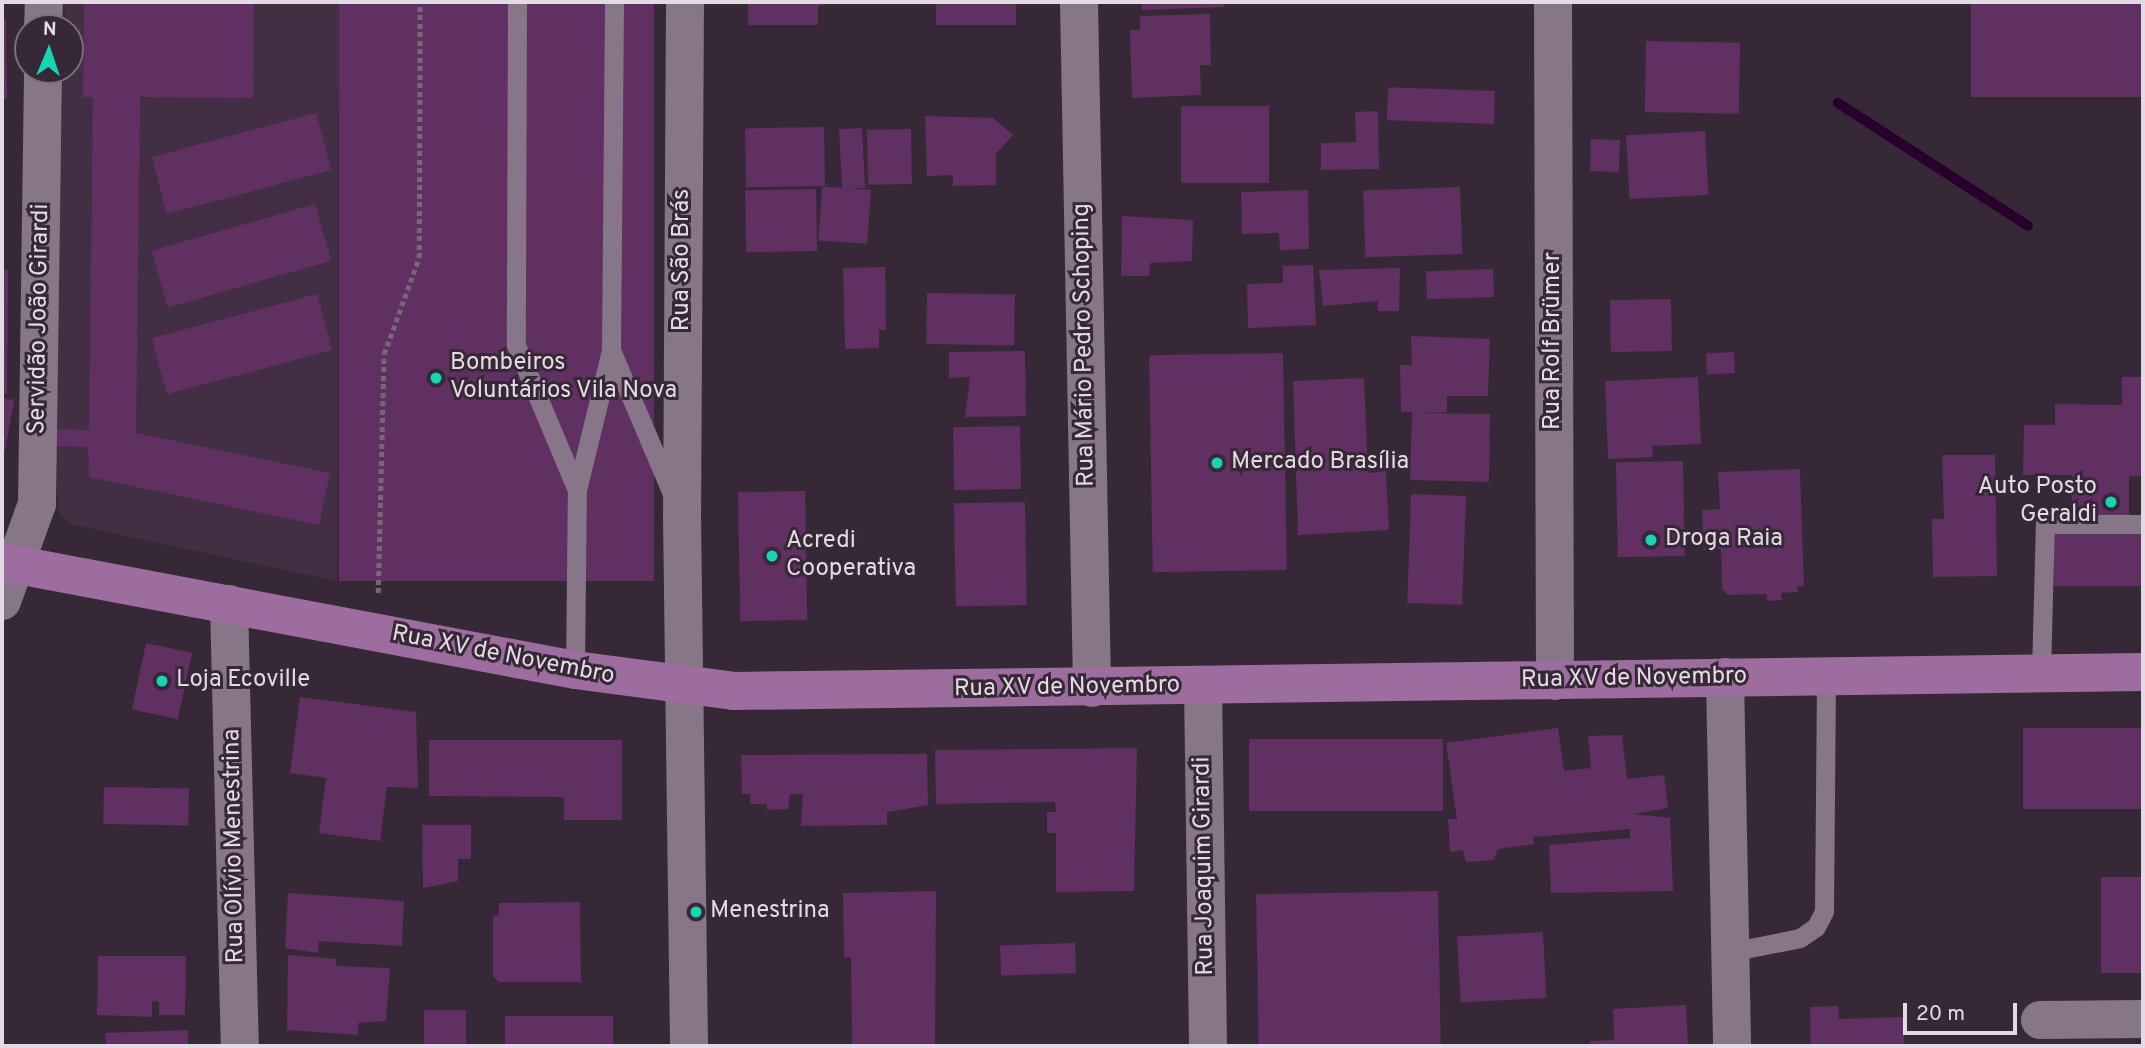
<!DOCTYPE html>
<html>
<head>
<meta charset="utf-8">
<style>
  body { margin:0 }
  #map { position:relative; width:2145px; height:1048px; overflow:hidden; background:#362836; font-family:Overpass,sans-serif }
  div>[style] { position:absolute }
  .built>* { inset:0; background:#422f43 }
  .stream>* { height:10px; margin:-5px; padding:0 5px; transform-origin:5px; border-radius:5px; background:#27002b }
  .building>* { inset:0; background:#603062; transform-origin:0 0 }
  .path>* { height:4.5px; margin-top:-2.25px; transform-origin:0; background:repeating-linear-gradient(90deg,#756875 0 5px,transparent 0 8.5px) }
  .service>* { height:19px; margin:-9.5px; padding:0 9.5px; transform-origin:9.5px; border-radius:9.5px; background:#877687 }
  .minor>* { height:38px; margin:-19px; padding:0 19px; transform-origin:19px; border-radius:19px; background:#877687 }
  .tertiary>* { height:38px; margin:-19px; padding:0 19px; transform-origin:19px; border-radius:19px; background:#877687 }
  .primary>* { height:38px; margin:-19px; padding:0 19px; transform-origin:19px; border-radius:19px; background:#9c6d9e }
  .dots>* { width:19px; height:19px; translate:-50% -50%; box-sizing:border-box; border:4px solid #362836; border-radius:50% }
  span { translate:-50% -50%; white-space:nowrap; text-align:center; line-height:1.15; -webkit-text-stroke:6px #362836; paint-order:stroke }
  .street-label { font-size:24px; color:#e4dae4 }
  .poi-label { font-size:24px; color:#e4dae4 }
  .left { translate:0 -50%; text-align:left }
  .right { translate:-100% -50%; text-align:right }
  .frame { position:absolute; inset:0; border:4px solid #e4dae4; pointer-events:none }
  .north { position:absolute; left:14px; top:14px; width:70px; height:70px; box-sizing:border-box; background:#362836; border:2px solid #7c6f7c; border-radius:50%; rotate:2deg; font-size:19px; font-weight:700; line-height:28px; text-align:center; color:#e4dae4 }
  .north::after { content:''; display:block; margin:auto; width:24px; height:32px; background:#16d5b3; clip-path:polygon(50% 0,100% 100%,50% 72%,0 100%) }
  .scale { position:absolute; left:1903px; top:1003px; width:114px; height:32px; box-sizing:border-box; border:4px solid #e4dae4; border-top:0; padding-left:9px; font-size:21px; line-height:24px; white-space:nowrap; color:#e4dae4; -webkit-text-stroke:5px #362836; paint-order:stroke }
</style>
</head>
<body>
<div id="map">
  <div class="built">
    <div style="clip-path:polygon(64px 2px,339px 2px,337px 581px,71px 524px,59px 514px,55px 446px,63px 70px,70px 70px)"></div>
  </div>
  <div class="stream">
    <div style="left:1838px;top:103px;width:226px;rotate:32.9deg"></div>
  </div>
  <div class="building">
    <div style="clip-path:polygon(84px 2px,254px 2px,253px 98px,140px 97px,136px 433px,330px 473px,319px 525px,89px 477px,88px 447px,55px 446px,56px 429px,89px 430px,93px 97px,83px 97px)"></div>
    <div style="left:339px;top:2px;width:315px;height:579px"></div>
    <div style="clip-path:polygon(748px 2px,824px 2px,824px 5px,818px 6px,818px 25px,748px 25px)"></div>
    <div style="left:936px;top:2px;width:80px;height:23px"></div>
    <div style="clip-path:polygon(1142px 2px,1224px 2px,1224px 7px,1142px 10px)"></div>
    <div style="left:1971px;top:2px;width:172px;height:95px"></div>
    <div style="clip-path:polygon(1210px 14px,1211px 65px,1200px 65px,1201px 95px,1132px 98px,1130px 30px,1140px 30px,1140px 16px)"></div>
    <div style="clip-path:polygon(2px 19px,6px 19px,7px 99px,2px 99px)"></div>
    <div style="left:1646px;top:41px;width:94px;height:71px;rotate:1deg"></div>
    <div style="left:1495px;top:91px;width:33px;height:107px;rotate:92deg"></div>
    <div style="left:1181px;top:106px;width:88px;height:77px"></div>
    <div style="clip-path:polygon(1378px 111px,1379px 169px,1321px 170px,1321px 143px,1356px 142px,1355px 112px)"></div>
    <div style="left:316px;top:113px;width:59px;height:170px;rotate:75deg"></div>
    <div style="clip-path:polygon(925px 116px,993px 118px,1013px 135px,996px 154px,996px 185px,953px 186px,953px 175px,927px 176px)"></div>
    <div style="left:824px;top:127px;width:59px;height:79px;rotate:89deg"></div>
    <div style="left:862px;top:128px;width:60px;height:23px;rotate:87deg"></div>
    <div style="left:911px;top:129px;width:55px;height:44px;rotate:89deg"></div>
    <div style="left:1705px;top:131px;width:64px;height:79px;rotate:87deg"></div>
    <div style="left:1591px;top:139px;width:29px;height:32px;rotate:2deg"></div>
    <div style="left:1460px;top:187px;width:67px;height:97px;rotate:88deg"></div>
    <div style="left:816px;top:189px;width:62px;height:71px;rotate:89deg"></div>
    <div style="left:871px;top:190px;width:54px;height:49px;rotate:94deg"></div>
    <div style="clip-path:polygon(1308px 190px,1309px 249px,1280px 250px,1279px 233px,1242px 234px,1241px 192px)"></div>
    <div style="left:315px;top:204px;width:59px;height:170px;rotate:74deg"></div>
    <div style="clip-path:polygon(1122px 216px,1193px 220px,1192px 261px,1150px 263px,1149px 276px,1121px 276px)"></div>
    <div style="clip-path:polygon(1313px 265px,1316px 325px,1248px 328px,1247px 284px,1283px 283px,1283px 266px)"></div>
    <div style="clip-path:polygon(885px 267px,886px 330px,879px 330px,879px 348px,845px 349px,843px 268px)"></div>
    <div style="clip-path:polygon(1400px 268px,1399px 311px,1378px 311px,1378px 301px,1323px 306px,1319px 270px)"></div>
    <div style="left:1493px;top:269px;width:28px;height:67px;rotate:88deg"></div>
    <div style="clip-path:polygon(2px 270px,8px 270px,7px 394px,2px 394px)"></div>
    <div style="left:927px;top:293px;width:88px;height:51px;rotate:1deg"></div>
    <div style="left:317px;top:294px;width:58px;height:171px;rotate:75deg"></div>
    <div style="left:1671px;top:299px;width:52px;height:61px;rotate:89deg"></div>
    <div style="clip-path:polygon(1411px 336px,1490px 339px,1488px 396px,1447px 396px,1447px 412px,1416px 413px,1490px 414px,1489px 482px,1410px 480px,1412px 412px,1401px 412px,1400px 365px,1412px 365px)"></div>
    <div style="clip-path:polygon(1025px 351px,1026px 416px,965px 417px,970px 377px,949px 378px,949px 352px)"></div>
    <div style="left:1734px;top:352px;width:21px;height:28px;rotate:87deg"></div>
    <div style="left:1283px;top:353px;width:217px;height:134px;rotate:89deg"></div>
    <div style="clip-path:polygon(1698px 377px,1701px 444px,1652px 446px,1653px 457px,1608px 459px,1605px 381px)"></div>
    <div style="clip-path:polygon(2122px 377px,2143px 377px,2143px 476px,2129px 476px,2129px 533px,2143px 533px,2143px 586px,2054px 586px,2054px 534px,2071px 534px,2072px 475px,2023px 475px,2024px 425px,2055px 425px,2055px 404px,2122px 405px)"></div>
    <div style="clip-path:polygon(1364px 378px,1368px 473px,1386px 471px,1389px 530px,1298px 535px,1293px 381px)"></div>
    <div style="clip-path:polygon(2px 398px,14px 400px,3px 461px,2px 461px)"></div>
    <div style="left:1020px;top:426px;width:63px;height:67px;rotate:89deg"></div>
    <div style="clip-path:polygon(1942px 455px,1995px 455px,1997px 576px,1933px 577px,1932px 519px,1944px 519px)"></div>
    <div style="left:1683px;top:461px;width:95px;height:67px;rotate:89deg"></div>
    <div style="clip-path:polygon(1800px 469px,1804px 586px,1797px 586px,1798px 592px,1781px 593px,1782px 600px,1767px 601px,1767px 594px,1728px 595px,1722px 589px,1721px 549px,1704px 550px,1702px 510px,1720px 509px,1718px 472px)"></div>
    <div style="left:805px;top:491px;width:129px;height:67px;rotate:89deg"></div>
    <div style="left:1411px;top:494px;width:55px;height:109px;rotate:2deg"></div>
    <div style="left:1025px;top:502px;width:103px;height:71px;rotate:89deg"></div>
    <div style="left:146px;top:643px;width:47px;height:68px;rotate:12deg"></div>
    <div style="clip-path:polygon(300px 697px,416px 712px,418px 788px,387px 787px,380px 841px,319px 833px,326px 778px,290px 773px)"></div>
    <div style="clip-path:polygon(1558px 728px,1564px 771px,1591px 768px,1588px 736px,1622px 735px,1627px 779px,1664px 775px,1668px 808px,1634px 814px,1670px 818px,1673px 891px,1551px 893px,1549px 845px,1630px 838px,1630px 829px,1533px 837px,1534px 844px,1498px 849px,1494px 860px,1466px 862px,1463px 850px,1450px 852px,1448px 819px,1457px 819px,1446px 743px)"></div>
    <div style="left:2143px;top:728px;width:81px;height:120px;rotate:90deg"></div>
    <div style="left:1443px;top:739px;width:72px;height:194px;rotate:90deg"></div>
    <div style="clip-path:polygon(429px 740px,622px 740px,622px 820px,564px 820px,564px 797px,429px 796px)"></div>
    <div style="clip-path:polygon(1137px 748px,1134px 891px,1056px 892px,1056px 833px,1047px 833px,1047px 812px,1056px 812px,1055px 802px,936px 804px,935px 750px)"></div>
    <div style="clip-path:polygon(927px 754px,928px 805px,887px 812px,887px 825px,801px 826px,803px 794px,790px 794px,788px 809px,767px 810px,767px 804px,750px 804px,750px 794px,742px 794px,741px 755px)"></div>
    <div style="left:104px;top:787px;width:85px;height:37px;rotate:1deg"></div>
    <div style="clip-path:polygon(422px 825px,471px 825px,471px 859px,458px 859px,458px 881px,423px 888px)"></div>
    <div style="left:2143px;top:877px;width:96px;height:42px;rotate:90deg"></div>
    <div style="clip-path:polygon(936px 891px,935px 1046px,852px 1046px,851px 957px,844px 957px,843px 893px)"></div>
    <div style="left:1438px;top:891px;width:155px;height:182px;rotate:89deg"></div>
    <div style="clip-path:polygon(288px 893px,404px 901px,402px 946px,319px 941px,318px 953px,285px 948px)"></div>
    <div style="clip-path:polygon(580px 902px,581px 982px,499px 982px,493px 976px,493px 916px,499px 915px,499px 903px)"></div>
    <div style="left:1543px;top:932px;width:66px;height:86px;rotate:87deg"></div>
    <div style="left:1075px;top:943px;width:30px;height:75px;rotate:88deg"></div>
    <div style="clip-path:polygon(288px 955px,336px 959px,336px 966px,390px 968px,386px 1021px,358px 1023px,358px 1035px,287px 1030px)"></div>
    <div style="clip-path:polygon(98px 956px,186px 956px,185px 1015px,159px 1015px,159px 1002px,152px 1001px,152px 1017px,97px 1015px)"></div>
    <div style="clip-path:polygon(1686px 1005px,1688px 1046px,1590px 1046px,1590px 1041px,1614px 1040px,1613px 1009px)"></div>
    <div style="clip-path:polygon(1838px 1006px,1839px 1019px,1904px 1017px,1904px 1046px,1811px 1046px,1810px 1007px)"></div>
    <div style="left:466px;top:1010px;width:36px;height:42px;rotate:90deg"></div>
    <div style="left:613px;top:1016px;width:30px;height:108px;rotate:90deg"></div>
    <div style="clip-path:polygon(188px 1030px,188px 1046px,106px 1046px,105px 1033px)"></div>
  </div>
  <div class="path">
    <div style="left:378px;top:593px;width:239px;rotate:-88.6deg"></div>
    <div style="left:384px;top:354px;width:102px;rotate:-70deg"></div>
    <div style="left:419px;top:258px;width:256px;rotate:-89.8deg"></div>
  </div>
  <div class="service">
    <div style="left:517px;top:2px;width:343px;rotate:90.2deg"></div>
    <div style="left:516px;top:345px;width:157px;rotate:67.2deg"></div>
    <div style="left:611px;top:350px;width:156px;rotate:67deg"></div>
    <div style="left:575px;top:670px;width:180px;rotate:-89.4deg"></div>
    <div style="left:577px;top:490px;width:144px;rotate:-76.3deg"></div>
    <div style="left:611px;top:350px;width:348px;rotate:-89.5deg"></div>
    <div style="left:2041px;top:673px;width:149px;rotate:-88.5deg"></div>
    <div style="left:2045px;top:524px;width:98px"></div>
    <div style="left:1730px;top:952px;width:71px;rotate:-11.3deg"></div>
    <div style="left:1800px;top:938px;width:19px;rotate:-35deg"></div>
    <div style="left:1816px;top:927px;width:18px;rotate:-63deg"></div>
    <div style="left:1824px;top:911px;width:235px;rotate:-89.5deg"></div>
  </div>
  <div class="minor">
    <div style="left:1079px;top:2px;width:686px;rotate:88.91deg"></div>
    <div style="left:1553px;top:2px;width:679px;rotate:89.83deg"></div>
    <div style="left:43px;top:28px;width:26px;rotate:-88deg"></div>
    <div style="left:2px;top:601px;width:103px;rotate:-70.2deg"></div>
    <div style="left:37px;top:504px;width:434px;rotate:-89.2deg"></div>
    <div style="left:229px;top:604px;width:442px;rotate:88.6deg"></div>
    <div style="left:1203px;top:686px;width:360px;rotate:89.2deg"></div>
    <div style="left:2040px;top:1020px;width:103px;rotate:-0.6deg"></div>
  </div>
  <div class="tertiary">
    <div style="left:685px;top:2px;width:514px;rotate:90.33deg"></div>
    <div style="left:682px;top:516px;width:530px;rotate:89.24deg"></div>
    <div style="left:1725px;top:677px;width:369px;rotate:88.9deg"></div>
  </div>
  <div class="primary">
    <div style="left:2px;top:562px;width:583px;rotate:10.67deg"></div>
    <div style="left:575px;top:670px;width:160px;rotate:7.5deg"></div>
    <div style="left:734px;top:691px;width:1409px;rotate:-0.77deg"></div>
  </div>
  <div class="dots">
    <div style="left:436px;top:378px;background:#16d5b3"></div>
    <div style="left:1217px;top:463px;background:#16d5b3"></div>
    <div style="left:2111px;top:502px;background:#16d5b3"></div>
    <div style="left:1651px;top:540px;background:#16d5b3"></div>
    <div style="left:772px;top:556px;background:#16d5b3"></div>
    <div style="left:162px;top:681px;background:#16d5b3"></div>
    <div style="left:696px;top:912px;background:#16d5b3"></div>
  </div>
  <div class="street-label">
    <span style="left:683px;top:260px;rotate:-90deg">Rua São Brás</span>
    <span style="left:40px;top:319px;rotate:-89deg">Servidão João Girardi</span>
    <span style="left:1554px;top:341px;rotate:-90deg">Rua Rolf Brümer</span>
    <span style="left:1085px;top:345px;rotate:-91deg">Rua Mário Pedro Schoping</span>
    <span style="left:503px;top:656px;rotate:11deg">Rua XV de Novembro</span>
    <span style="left:1634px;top:679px;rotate:-1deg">Rua XV de Novembro</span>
    <span style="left:1067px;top:688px;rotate:-1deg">Rua XV de Novembro</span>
    <span style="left:235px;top:846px;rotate:-91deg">Rua Olívio Menestrina</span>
    <span style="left:1205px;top:866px;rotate:-91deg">Rua Joaquim Girardi</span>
  </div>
  <div class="poi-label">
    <span class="left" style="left:450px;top:378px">Bombeiros<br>Voluntários Vila Nova</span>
    <span class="left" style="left:1231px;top:463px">Mercado Brasília</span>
    <span class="right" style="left:2097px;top:502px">Auto Posto<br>Geraldi</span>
    <span class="left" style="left:1665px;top:540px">Droga Raia</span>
    <span class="left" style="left:786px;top:556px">Acredi<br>Cooperativa</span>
    <span class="left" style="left:176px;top:681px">Loja Ecoville</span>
    <span class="left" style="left:710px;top:912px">Menestrina</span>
  </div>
  <div class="frame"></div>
  <div class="north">N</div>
  <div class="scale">20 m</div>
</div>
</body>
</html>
